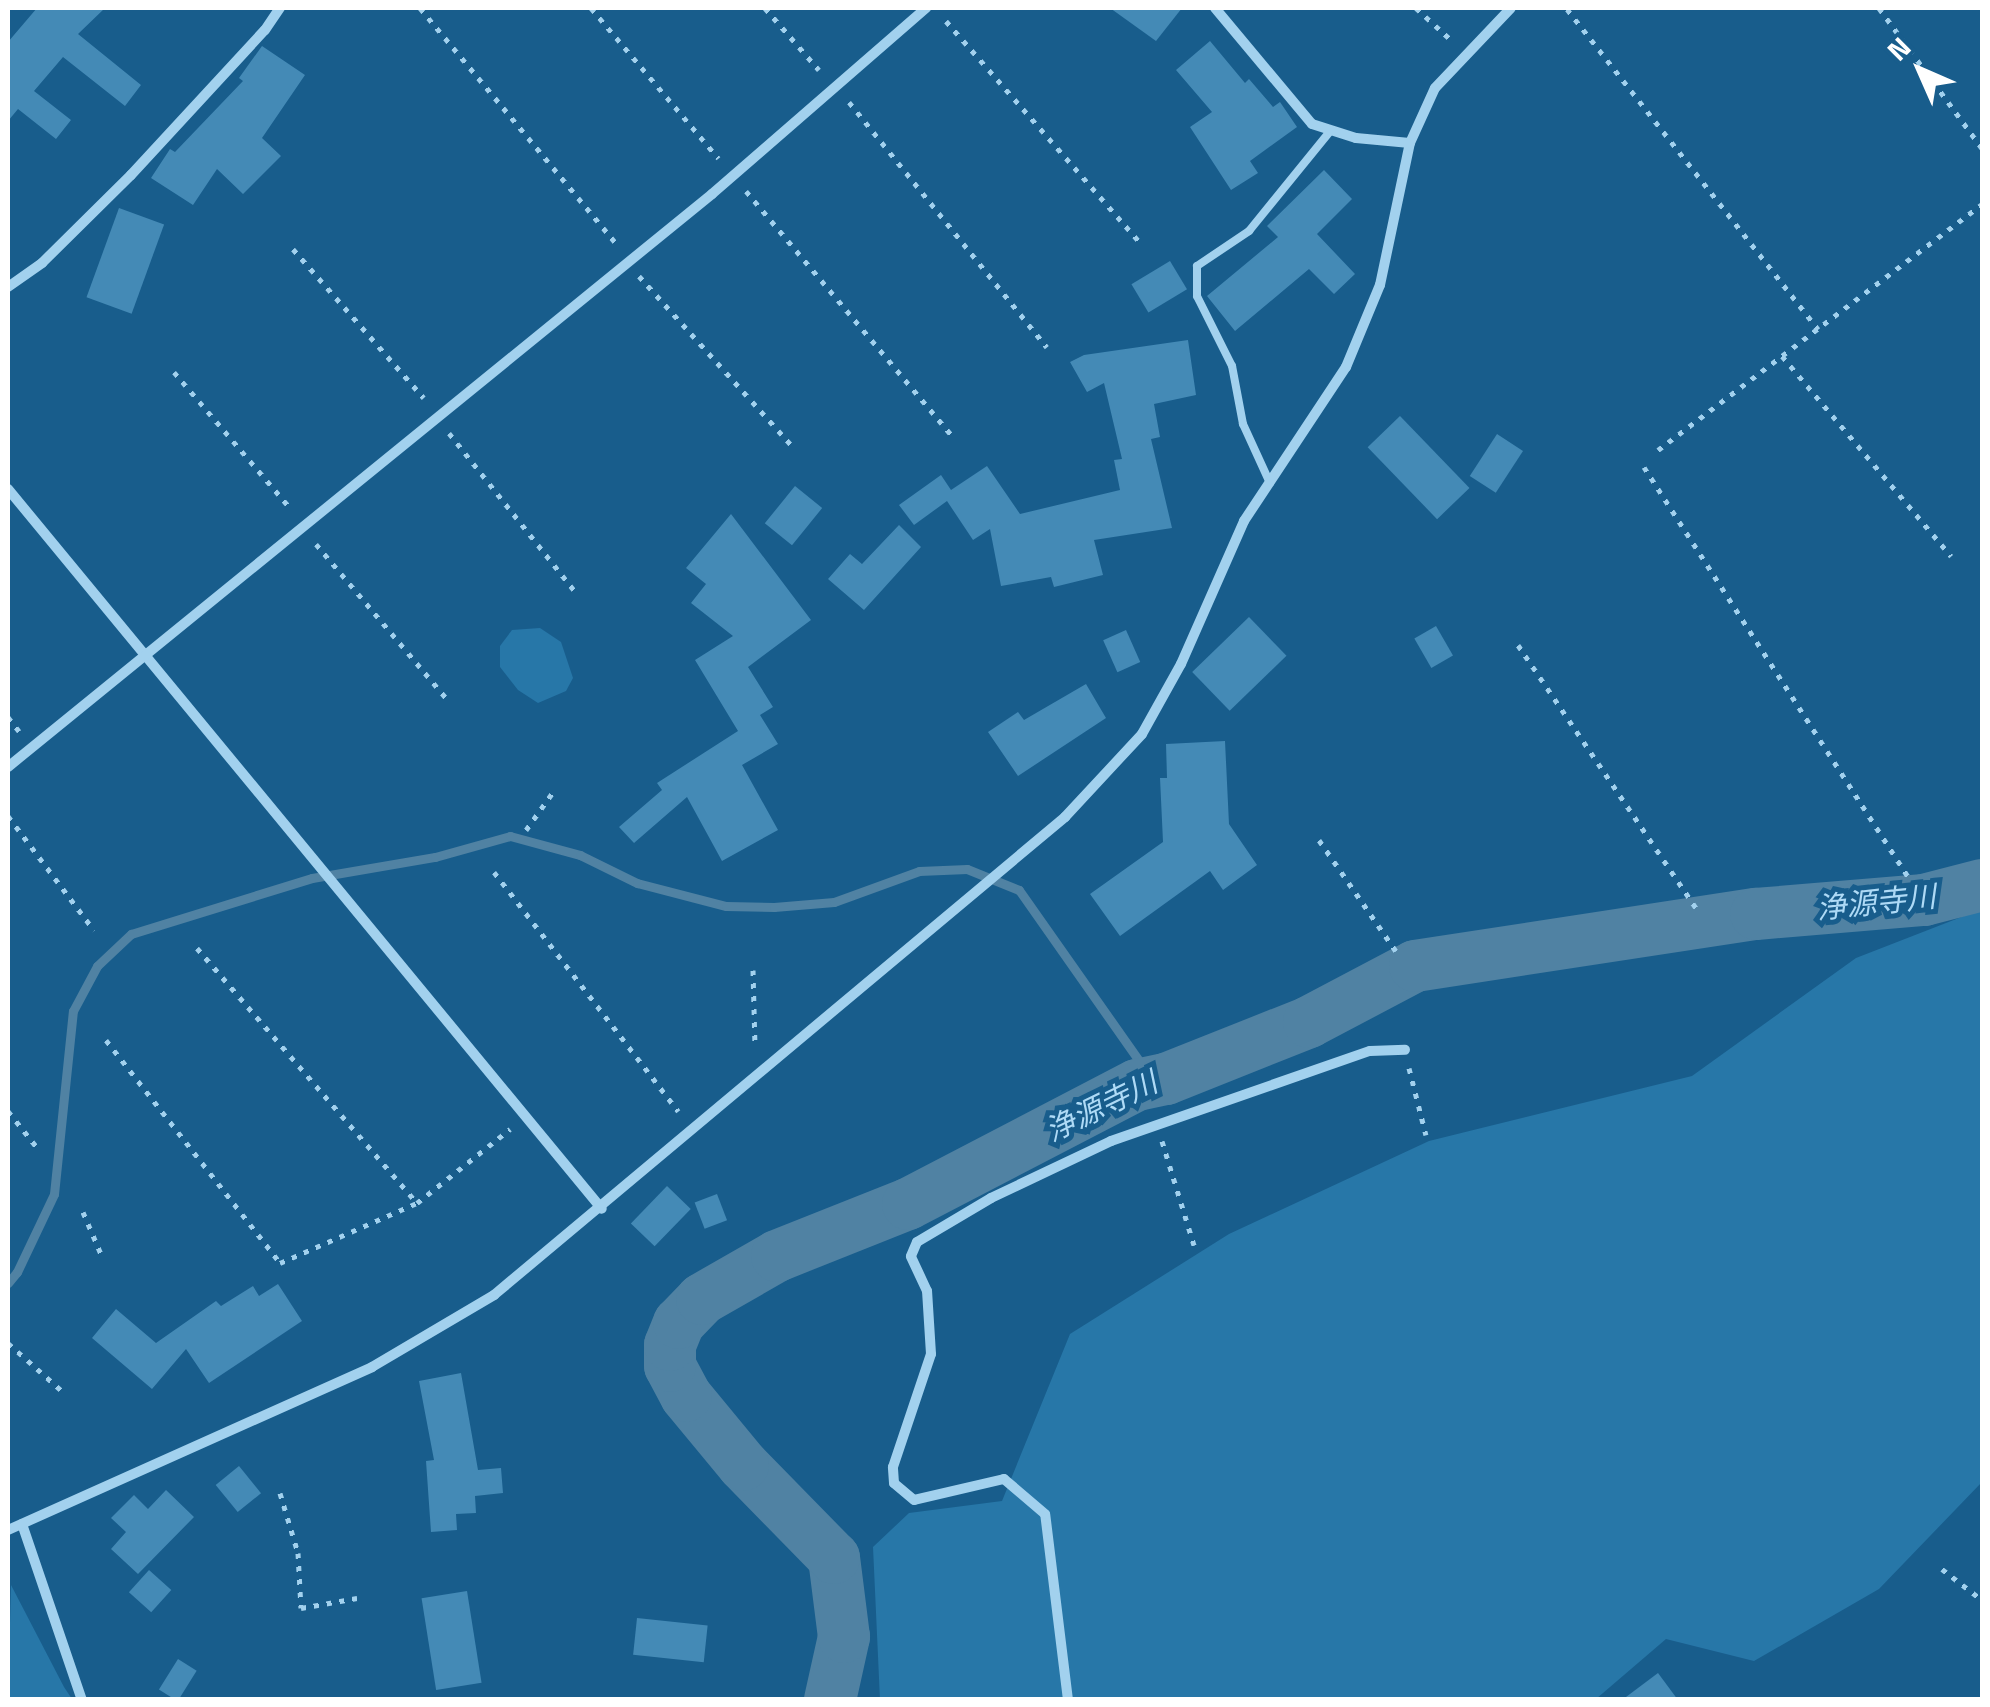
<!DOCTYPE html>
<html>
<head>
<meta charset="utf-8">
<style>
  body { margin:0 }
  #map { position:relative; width:1990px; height:1707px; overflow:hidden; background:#185d8c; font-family:"Titillium Web","Noto Sans JP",sans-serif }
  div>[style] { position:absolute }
  .green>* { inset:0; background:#2777a8 }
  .stream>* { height:9px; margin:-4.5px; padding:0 4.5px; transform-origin:4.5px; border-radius:4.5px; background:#5082a3 }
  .river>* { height:52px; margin:-26px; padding:0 26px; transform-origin:26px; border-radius:26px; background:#5082a3 }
  .building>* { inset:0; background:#448ab6; transform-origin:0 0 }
  .path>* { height:5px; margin-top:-2.5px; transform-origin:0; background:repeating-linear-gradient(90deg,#a2d1ee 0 5px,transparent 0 13px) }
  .service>* { height:8px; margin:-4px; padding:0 4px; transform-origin:4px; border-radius:4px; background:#a2d1ee }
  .minor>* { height:10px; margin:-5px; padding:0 5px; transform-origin:5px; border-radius:5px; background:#a2d1ee }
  span { translate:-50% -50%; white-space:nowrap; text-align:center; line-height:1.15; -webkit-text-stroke:10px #185d8c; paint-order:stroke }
  .water-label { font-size:30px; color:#aedaf6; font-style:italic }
  .frame { position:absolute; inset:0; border:10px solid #fff; pointer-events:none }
  .north { position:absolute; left:1870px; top:20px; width:100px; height:100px; -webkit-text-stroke:8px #185d8c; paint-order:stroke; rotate:315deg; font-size:28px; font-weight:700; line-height:40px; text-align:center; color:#fff }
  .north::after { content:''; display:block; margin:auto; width:35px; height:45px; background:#fff; clip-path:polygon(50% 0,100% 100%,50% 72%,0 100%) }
</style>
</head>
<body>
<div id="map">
  <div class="green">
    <div style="clip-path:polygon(540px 628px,561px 642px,573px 678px,566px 691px,538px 703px,518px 690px,500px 667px,500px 646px,512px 630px)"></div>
    <div style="clip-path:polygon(1982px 909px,1982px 1482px,1879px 1589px,1754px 1661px,1666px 1639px,1596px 1699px,880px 1700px,873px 1547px,909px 1513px,1002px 1501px,1070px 1334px,1229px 1234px,1429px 1141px,1692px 1076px,1856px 958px)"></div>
    <div style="clip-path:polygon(11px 1585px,64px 1687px,72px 1699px,8px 1699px)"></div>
  </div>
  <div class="stream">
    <div style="left:8px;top:1283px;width:14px;rotate:-51deg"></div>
    <div style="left:17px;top:1272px;width:86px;rotate:-64.6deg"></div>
    <div style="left:54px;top:1194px;width:184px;rotate:-84.1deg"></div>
    <div style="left:73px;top:1011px;width:51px;rotate:-61.9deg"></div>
    <div style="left:97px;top:966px;width:47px;rotate:-43.3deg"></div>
    <div style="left:131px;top:934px;width:189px;rotate:-17.2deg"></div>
    <div style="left:312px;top:878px;width:125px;rotate:-9.7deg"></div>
    <div style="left:435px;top:857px;width:78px;rotate:-15.6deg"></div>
    <div style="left:510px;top:836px;width:73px;rotate:15.2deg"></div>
    <div style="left:580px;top:855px;width:64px;rotate:26.2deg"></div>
    <div style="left:637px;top:883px;width:92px;rotate:14.5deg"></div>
    <div style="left:726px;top:906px;width:48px;rotate:1.2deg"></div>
    <div style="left:774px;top:907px;width:60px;rotate:-4.8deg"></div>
    <div style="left:834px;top:902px;width:90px;rotate:-20deg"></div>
    <div style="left:919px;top:871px;width:48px;rotate:-2.4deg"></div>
    <div style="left:967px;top:869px;width:56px;rotate:22deg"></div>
    <div style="left:1019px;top:890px;width:233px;rotate:54.9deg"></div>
  </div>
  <div class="river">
    <div style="left:830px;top:1700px;width:65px;rotate:-77.5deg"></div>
    <div style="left:844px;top:1637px;width:80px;rotate:-97.2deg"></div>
    <div style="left:834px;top:1558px;width:130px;rotate:-134.4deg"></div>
    <div style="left:743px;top:1465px;width:89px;rotate:-129.6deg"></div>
    <div style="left:686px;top:1396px;width:34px;rotate:-118deg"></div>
    <div style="left:670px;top:1366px;width:21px;rotate:-90deg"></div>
    <div style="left:670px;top:1345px;width:24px;rotate:-68deg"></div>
    <div style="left:679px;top:1323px;width:33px;rotate:-46deg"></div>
    <div style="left:702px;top:1299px;width:86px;rotate:-29.8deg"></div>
    <div style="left:777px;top:1256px;width:141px;rotate:-21.7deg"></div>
    <div style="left:908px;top:1204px;width:258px;rotate:-27.5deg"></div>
    <div style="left:1137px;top:1085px;width:30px;rotate:-12deg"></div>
    <div style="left:1166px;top:1079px;width:154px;rotate:-21.7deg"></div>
    <div style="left:1309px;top:1022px;width:120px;rotate:-27.8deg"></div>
    <div style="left:1415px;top:966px;width:345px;rotate:-8.7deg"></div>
    <div style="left:1756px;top:914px;width:169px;rotate:-4.8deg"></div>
    <div style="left:1924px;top:900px;width:60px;rotate:-14.5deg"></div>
  </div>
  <div class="building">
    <div style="clip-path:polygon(37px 8px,105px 8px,78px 34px,141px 85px,125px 106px,63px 57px,34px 91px,71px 120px,56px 139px,18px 109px,8px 121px,8px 42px)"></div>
    <div style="clip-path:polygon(1110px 8px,1182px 8px,1156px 41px)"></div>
    <div style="clip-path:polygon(1210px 41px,1245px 83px,1249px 79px,1273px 107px,1280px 102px,1297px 127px,1250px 161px,1258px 173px,1231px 190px,1190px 127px,1212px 112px,1176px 70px)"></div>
    <div style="clip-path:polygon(262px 46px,305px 75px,262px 138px,281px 156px,243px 194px,217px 169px,193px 205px,151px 178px,170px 149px,175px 152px,243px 81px,239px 78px)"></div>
    <div style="clip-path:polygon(1324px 170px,1352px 199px,1317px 234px,1355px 274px,1334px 294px,1309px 269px,1235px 331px,1207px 296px,1278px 237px,1267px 226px)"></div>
    <div style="left:119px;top:208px;width:48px;height:95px;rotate:20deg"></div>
    <div style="left:1170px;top:261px;width:33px;height:45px;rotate:59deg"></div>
    <div style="clip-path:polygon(1188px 340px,1196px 395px,1154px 404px,1160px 437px,1151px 439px,1172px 528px,1094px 540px,1103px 575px,1054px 587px,1051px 577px,1001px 586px,990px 529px,973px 540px,947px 501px,914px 525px,899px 505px,941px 475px,951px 490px,987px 466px,1020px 514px,1120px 490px,1114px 460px,1122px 459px,1104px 383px,1087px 392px,1070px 362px,1084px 355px)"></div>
    <div style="left:1400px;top:416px;width:100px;height:45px;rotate:46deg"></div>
    <div style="left:1497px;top:434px;width:31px;height:50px;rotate:33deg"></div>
    <div style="left:795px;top:486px;width:35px;height:48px;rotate:39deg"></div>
    <div style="clip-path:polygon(731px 514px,811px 620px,748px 667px,773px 707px,760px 715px,778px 744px,742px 765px,778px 830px,722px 861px,687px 797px,634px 843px,619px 827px,662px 790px,657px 783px,738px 731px,695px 660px,733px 636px,691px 603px,706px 584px,686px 568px)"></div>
    <div style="clip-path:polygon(899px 525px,921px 547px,864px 610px,828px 579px,850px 554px,862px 564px)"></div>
    <div style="left:1249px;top:617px;width:54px;height:79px;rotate:46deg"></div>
    <div style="left:1436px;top:626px;width:34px;height:25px;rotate:60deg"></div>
    <div style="left:1126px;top:630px;width:35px;height:25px;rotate:66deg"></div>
    <div style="clip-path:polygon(1086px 684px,1106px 718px,1018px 776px,988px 732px,1018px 712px,1024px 720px)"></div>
    <div style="clip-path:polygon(1225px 741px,1229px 824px,1257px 865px,1223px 890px,1210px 871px,1120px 936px,1090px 894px,1163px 842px,1160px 778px,1167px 778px,1166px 744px)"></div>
    <div style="left:667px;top:1186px;width:33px;height:52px;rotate:44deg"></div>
    <div style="left:717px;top:1194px;width:28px;height:24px;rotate:69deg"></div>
    <div style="clip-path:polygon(278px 1284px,302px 1321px,209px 1383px,186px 1349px,152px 1389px,92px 1338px,116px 1309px,156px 1343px,216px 1301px,221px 1306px,253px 1286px,259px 1296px)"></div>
    <div style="clip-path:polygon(461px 1373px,478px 1470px,501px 1468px,503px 1493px,475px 1496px,476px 1513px,456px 1514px,457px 1530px,431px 1532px,426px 1461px,434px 1460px,419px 1381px)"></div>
    <div style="left:239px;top:1466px;width:35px;height:30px;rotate:51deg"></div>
    <div style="clip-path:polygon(166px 1490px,194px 1517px,138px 1574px,111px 1549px,126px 1532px,111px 1518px,134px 1495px,148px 1509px)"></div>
    <div style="left:149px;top:1570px;width:30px;height:30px;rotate:42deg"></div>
    <div style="left:467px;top:1591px;width:93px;height:46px;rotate:81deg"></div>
    <div style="left:637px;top:1618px;width:71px;height:37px;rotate:6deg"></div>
    <div style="left:178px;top:1659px;width:22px;height:36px;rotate:32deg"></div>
    <div style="clip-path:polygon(1658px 1673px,1678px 1700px,1622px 1700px)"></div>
  </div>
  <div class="path">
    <div style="left:420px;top:8px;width:305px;rotate:50.2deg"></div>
    <div style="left:591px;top:8px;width:197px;rotate:49.7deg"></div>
    <div style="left:765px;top:8px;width:82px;rotate:48.9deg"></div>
    <div style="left:1416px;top:8px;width:47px;rotate:42.4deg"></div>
    <div style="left:1879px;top:8px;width:174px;rotate:53.7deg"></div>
    <div style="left:1567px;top:9px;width:407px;rotate:51.9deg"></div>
    <div style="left:946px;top:21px;width:298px;rotate:48.8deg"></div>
    <div style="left:849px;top:102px;width:315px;rotate:51.1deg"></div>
    <div style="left:746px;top:191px;width:323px;rotate:49.9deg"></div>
    <div style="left:293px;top:249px;width:198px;rotate:48.7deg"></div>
    <div style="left:639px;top:276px;width:229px;rotate:48deg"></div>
    <div style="left:1782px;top:356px;width:262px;rotate:49.8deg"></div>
    <div style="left:174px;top:372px;width:179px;rotate:49.5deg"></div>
    <div style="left:449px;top:433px;width:206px;rotate:51.5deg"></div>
    <div style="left:1658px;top:450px;width:407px;rotate:-37.2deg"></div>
    <div style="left:1644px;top:467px;width:491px;rotate:57.2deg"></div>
    <div style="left:316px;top:544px;width:202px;rotate:49.8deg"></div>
    <div style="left:1518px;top:645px;width:318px;rotate:55.9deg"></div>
    <div style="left:8px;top:717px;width:18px;rotate:52deg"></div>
    <div style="left:8px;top:816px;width:143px;rotate:53deg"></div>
    <div style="left:526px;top:830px;width:47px;rotate:-54.6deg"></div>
    <div style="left:1319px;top:840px;width:135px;rotate:55.3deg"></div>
    <div style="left:494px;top:872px;width:302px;rotate:52.4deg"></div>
    <div style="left:197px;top:948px;width:337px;rotate:49.2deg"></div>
    <div style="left:753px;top:970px;width:75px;rotate:88.5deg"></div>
    <div style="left:106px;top:1040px;width:283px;rotate:52deg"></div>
    <div style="left:280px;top:1263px;width:150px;rotate:-23.7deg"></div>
    <div style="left:417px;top:1203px;width:119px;rotate:-38.5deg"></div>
    <div style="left:1409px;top:1068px;width:69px;rotate:75.8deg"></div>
    <div style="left:8px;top:1111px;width:50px;rotate:51.5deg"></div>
    <div style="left:1162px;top:1141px;width:109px;rotate:72.9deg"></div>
    <div style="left:83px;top:1212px;width:46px;rotate:66.8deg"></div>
    <div style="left:8px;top:1343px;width:74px;rotate:41.7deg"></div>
    <div style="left:280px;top:1493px;width:63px;rotate:73.3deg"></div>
    <div style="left:298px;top:1553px;width:55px;rotate:86.9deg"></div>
    <div style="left:301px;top:1608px;width:57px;rotate:-10.1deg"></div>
    <div style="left:1942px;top:1569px;width:51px;rotate:37.8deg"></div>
    <div style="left:1841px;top:1699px;width:1px;rotate:45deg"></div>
  </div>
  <div class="service">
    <div style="left:1270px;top:483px;width:65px;rotate:-114.6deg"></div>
    <div style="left:1243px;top:424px;width:59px;rotate:-100.7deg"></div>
    <div style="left:1232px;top:366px;width:78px;rotate:-116.6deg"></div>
    <div style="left:1197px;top:296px;width:30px;rotate:-90deg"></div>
    <div style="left:1197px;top:266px;width:63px;rotate:-33.9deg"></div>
    <div style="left:1249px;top:231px;width:130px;rotate:-50.9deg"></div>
  </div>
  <div class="minor">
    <div style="left:1215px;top:8px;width:151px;rotate:50.1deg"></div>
    <div style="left:1312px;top:124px;width:46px;rotate:17.7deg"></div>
    <div style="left:1356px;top:138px;width:54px;rotate:5.3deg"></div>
    <div style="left:8px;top:287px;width:42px;rotate:-35.2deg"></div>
    <div style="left:42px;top:263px;width:125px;rotate:-44.7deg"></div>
    <div style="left:131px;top:175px;width:197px;rotate:-47.3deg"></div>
    <div style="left:265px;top:30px;width:27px;rotate:-56deg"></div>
    <div style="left:8px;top:489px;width:933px;rotate:50.48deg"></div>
    <div style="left:8px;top:767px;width:908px;rotate:-39.14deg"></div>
    <div style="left:712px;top:194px;width:284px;rotate:-41deg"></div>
    <div style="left:22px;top:1524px;width:186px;rotate:71.2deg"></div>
    <div style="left:8px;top:1530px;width:399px;rotate:-24.1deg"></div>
    <div style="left:372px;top:1367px;width:142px;rotate:-30.5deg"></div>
    <div style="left:494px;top:1295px;width:745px;rotate:-39.93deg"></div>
    <div style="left:1065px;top:817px;width:113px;rotate:-47.1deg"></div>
    <div style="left:1142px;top:734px;width:80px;rotate:-60.9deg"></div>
    <div style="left:1181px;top:664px;width:156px;rotate:-66.2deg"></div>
    <div style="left:1244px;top:521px;width:185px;rotate:-56.5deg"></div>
    <div style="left:1346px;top:367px;width:89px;rotate:-67.5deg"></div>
    <div style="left:1380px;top:285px;width:145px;rotate:-78.1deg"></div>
    <div style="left:1410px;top:143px;width:60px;rotate:-65.6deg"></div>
    <div style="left:1435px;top:88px;width:110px;rotate:-46.5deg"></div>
    <div style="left:1068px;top:1700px;width:187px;rotate:-97deg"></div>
    <div style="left:1045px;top:1514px;width:54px;rotate:-139.5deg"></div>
    <div style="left:1004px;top:1479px;width:92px;rotate:166.9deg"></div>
    <div style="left:914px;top:1500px;width:26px;rotate:-140deg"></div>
    <div style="left:894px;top:1483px;width:16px;rotate:-94deg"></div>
    <div style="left:893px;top:1467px;width:119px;rotate:-71.4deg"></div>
    <div style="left:931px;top:1354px;width:63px;rotate:-93.6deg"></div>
    <div style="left:927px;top:1291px;width:38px;rotate:-115deg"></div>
    <div style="left:911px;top:1256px;width:15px;rotate:-67deg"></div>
    <div style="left:917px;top:1242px;width:86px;rotate:-30.7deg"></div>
    <div style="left:991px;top:1198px;width:133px;rotate:-25.4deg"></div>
    <div style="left:1111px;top:1141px;width:274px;rotate:-19.2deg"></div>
    <div style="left:1370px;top:1051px;width:35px;rotate:-2deg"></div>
  </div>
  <div class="water-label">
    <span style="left:1876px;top:902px;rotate:-6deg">浄源寺川</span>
    <span style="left:1101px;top:1106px;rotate:-26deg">浄源寺川</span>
  </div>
  <div class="frame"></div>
  <div class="north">N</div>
</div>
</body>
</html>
